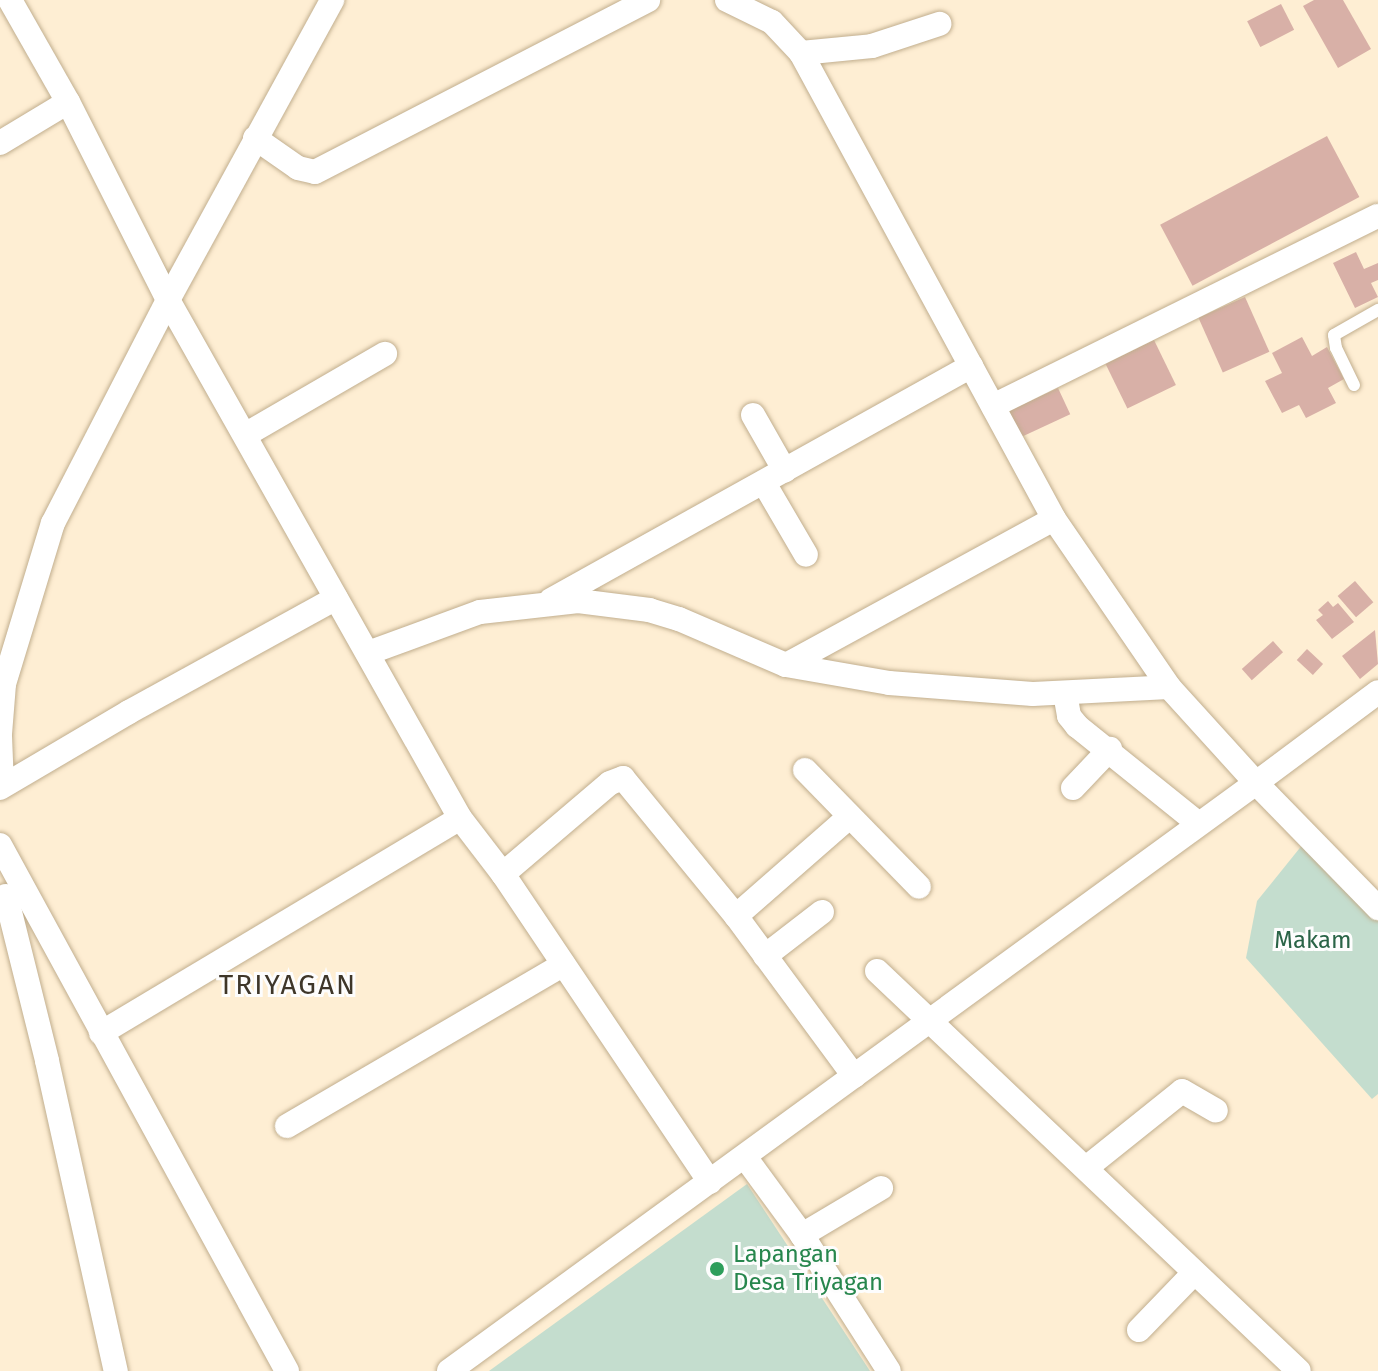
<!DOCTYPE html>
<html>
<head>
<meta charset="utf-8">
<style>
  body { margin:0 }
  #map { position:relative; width:1378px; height:1371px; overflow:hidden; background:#feeed3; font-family:"Fira Sans",sans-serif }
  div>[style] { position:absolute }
  .green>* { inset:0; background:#c4ddce }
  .building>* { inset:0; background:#d8b0a7; transform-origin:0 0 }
  .roads { filter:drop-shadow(0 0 2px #c1ae8e) drop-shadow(0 0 2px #c1ae8e) }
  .lane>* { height:12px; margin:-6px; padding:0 6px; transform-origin:6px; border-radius:6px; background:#fff }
  .street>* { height:24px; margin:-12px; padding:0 12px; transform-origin:12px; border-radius:12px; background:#fff }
  .dots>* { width:22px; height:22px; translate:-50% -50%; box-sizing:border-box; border:4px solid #fdfdfd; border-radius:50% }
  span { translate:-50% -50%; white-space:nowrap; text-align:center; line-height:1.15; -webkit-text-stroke:6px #fdfdfd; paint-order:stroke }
  .park-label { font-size:24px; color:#2a6447 }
  .leisure-label { font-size:24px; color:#27864d }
  .left { translate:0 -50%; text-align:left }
  .quarter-label { font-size:28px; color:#3e3629; letter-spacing:2px }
</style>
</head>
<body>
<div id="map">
  <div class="green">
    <div style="clip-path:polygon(1303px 844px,1378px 921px,1378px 1094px,1372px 1099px,1246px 958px,1257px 901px)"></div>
    <div style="clip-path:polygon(747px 1184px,870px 1371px,489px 1371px)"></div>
  </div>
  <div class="building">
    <div style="clip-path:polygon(1314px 0,1343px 0,1371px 49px,1338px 68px,1303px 6px)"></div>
    <div style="left:1281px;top:4px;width:29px;height:38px;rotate:63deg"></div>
    <div style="left:1327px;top:136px;width:69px;height:189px;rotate:62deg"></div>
    <div style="clip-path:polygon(1356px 252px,1364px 269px,1378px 263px,1378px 280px,1371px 283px,1378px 297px,1355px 308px,1333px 263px)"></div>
    <div style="left:1245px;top:297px;width:60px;height:51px;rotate:66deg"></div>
    <div style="clip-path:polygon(1302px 337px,1312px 356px,1327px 347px,1344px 379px,1328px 388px,1336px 403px,1306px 418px,1299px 405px,1282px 413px,1265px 381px,1282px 373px,1272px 353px)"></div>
    <div style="left:1154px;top:340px;width:50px;height:54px;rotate:64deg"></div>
    <div style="left:1058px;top:388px;width:29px;height:57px;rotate:65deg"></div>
    <div style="left:1355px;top:581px;width:28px;height:23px;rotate:49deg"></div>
    <div style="clip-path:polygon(1328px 601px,1333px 607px,1338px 603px,1354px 622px,1332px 639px,1316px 620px,1323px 615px,1318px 610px)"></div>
    <div style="clip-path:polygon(1375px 630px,1378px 664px,1360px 679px,1342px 656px)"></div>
    <div style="left:1273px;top:641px;width:15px;height:42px;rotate:48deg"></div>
    <div style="left:1307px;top:649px;width:22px;height:15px;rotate:43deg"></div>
  </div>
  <div class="roads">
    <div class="lane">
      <div style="left:1354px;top:385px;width:41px;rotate:-115.9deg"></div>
      <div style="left:1336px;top:348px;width:13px;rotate:-99deg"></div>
      <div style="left:1334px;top:335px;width:51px;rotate:-29.6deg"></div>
    </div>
    <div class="street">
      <div style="left:10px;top:0;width:117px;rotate:60.4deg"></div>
      <div style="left:68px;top:102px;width:222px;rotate:63.2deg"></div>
      <div style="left:168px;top:300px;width:595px;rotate:60.59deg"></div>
      <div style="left:460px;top:818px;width:71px;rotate:52.5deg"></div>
      <div style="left:503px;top:874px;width:371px;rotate:56.1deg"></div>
      <div style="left:727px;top:0;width:50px;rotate:26.1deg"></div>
      <div style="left:772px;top:22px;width:42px;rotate:46.9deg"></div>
      <div style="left:801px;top:53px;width:530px;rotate:61.5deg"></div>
      <div style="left:801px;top:53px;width:71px;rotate:-5.6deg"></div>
      <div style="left:872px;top:46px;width:71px;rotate:-18.2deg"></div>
      <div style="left:255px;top:138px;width:52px;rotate:34.9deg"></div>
      <div style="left:298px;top:168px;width:17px;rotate:13deg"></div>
      <div style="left:315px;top:172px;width:375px;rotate:-27.3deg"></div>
      <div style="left:0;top:143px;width:79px;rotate:-31.1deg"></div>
      <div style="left:993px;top:406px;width:429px;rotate:-26.3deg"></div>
      <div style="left:753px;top:415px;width:64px;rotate:60.3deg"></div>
      <div style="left:245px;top:435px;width:162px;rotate:-30.1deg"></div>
      <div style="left:764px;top:483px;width:83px;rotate:59.7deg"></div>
      <div style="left:551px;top:600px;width:481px;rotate:-29.1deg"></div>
      <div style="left:368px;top:653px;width:119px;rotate:-20.1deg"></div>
      <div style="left:480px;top:612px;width:99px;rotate:-6.4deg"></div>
      <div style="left:578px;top:601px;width:72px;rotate:7.2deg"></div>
      <div style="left:649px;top:610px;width:31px;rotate:17deg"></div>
      <div style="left:679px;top:619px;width:116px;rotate:23.3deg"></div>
      <div style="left:786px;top:665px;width:105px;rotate:9.9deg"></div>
      <div style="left:889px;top:683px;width:144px;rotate:4.4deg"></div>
      <div style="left:1033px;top:694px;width:136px;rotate:-2.9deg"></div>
      <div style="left:786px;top:665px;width:305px;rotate:-28.6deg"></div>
      <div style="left:1054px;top:519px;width:204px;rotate:55.6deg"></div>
      <div style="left:1169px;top:687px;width:130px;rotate:47.8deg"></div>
      <div style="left:1256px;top:783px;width:152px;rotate:-36.7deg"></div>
      <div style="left:1065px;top:693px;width:23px;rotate:80deg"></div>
      <div style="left:1069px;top:716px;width:13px;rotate:51deg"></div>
      <div style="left:1077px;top:726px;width:156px;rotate:38.8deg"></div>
      <div style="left:0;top:734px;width:50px;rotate:-85.4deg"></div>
      <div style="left:4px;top:684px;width:168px;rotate:-73.1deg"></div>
      <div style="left:53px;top:523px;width:251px;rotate:-62.7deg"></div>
      <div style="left:168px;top:300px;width:342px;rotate:-61.3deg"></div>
      <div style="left:0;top:736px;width:50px;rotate:87.7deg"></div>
      <div style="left:805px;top:770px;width:163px;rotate:45.7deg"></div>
      <div style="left:0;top:788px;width:150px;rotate:-30.5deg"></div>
      <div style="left:129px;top:712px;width:236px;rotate:-28.8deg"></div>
      <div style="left:1073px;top:788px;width:54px;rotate:-46.5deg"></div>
      <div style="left:0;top:845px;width:599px;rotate:61.38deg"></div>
      <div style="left:503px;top:874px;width:140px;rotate:-40.4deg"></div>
      <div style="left:610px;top:783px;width:14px;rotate:-21deg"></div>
      <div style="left:623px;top:778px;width:178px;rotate:50.7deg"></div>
      <div style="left:736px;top:916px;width:199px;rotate:53.6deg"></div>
      <div style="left:6px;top:896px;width:170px;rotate:76deg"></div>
      <div style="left:47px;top:1061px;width:318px;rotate:77.5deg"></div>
      <div style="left:736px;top:916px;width:149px;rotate:-41.2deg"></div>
      <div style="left:765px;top:956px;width:72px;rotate:-37.7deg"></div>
      <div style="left:877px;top:971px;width:581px;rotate:43.47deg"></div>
      <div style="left:101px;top:1033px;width:418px;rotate:-30.9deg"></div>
      <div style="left:287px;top:1126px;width:320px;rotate:-30.3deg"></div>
      <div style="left:745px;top:1157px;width:97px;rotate:53.8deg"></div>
      <div style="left:802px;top:1235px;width:161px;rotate:57.4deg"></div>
      <div style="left:1086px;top:1168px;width:123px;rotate:-38.7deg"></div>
      <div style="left:1182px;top:1091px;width:39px;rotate:30deg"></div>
      <div style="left:802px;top:1235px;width:92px;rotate:-30.7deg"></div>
      <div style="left:1139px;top:1330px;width:79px;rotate:-46deg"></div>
      <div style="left:449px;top:1371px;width:998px;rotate:-36.08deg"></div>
      <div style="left:1256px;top:783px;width:175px;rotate:45.7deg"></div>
    </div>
  </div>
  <div class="dots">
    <div style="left:717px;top:1269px;background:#2e9e5b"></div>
  </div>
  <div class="park-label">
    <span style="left:1313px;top:941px">Makam</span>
  </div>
  <div class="leisure-label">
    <span class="left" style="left:733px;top:1269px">Lapangan<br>Desa Triyagan</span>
  </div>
  <div class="quarter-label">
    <span style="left:288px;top:985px">TRIYAGAN</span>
  </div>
</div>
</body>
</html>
